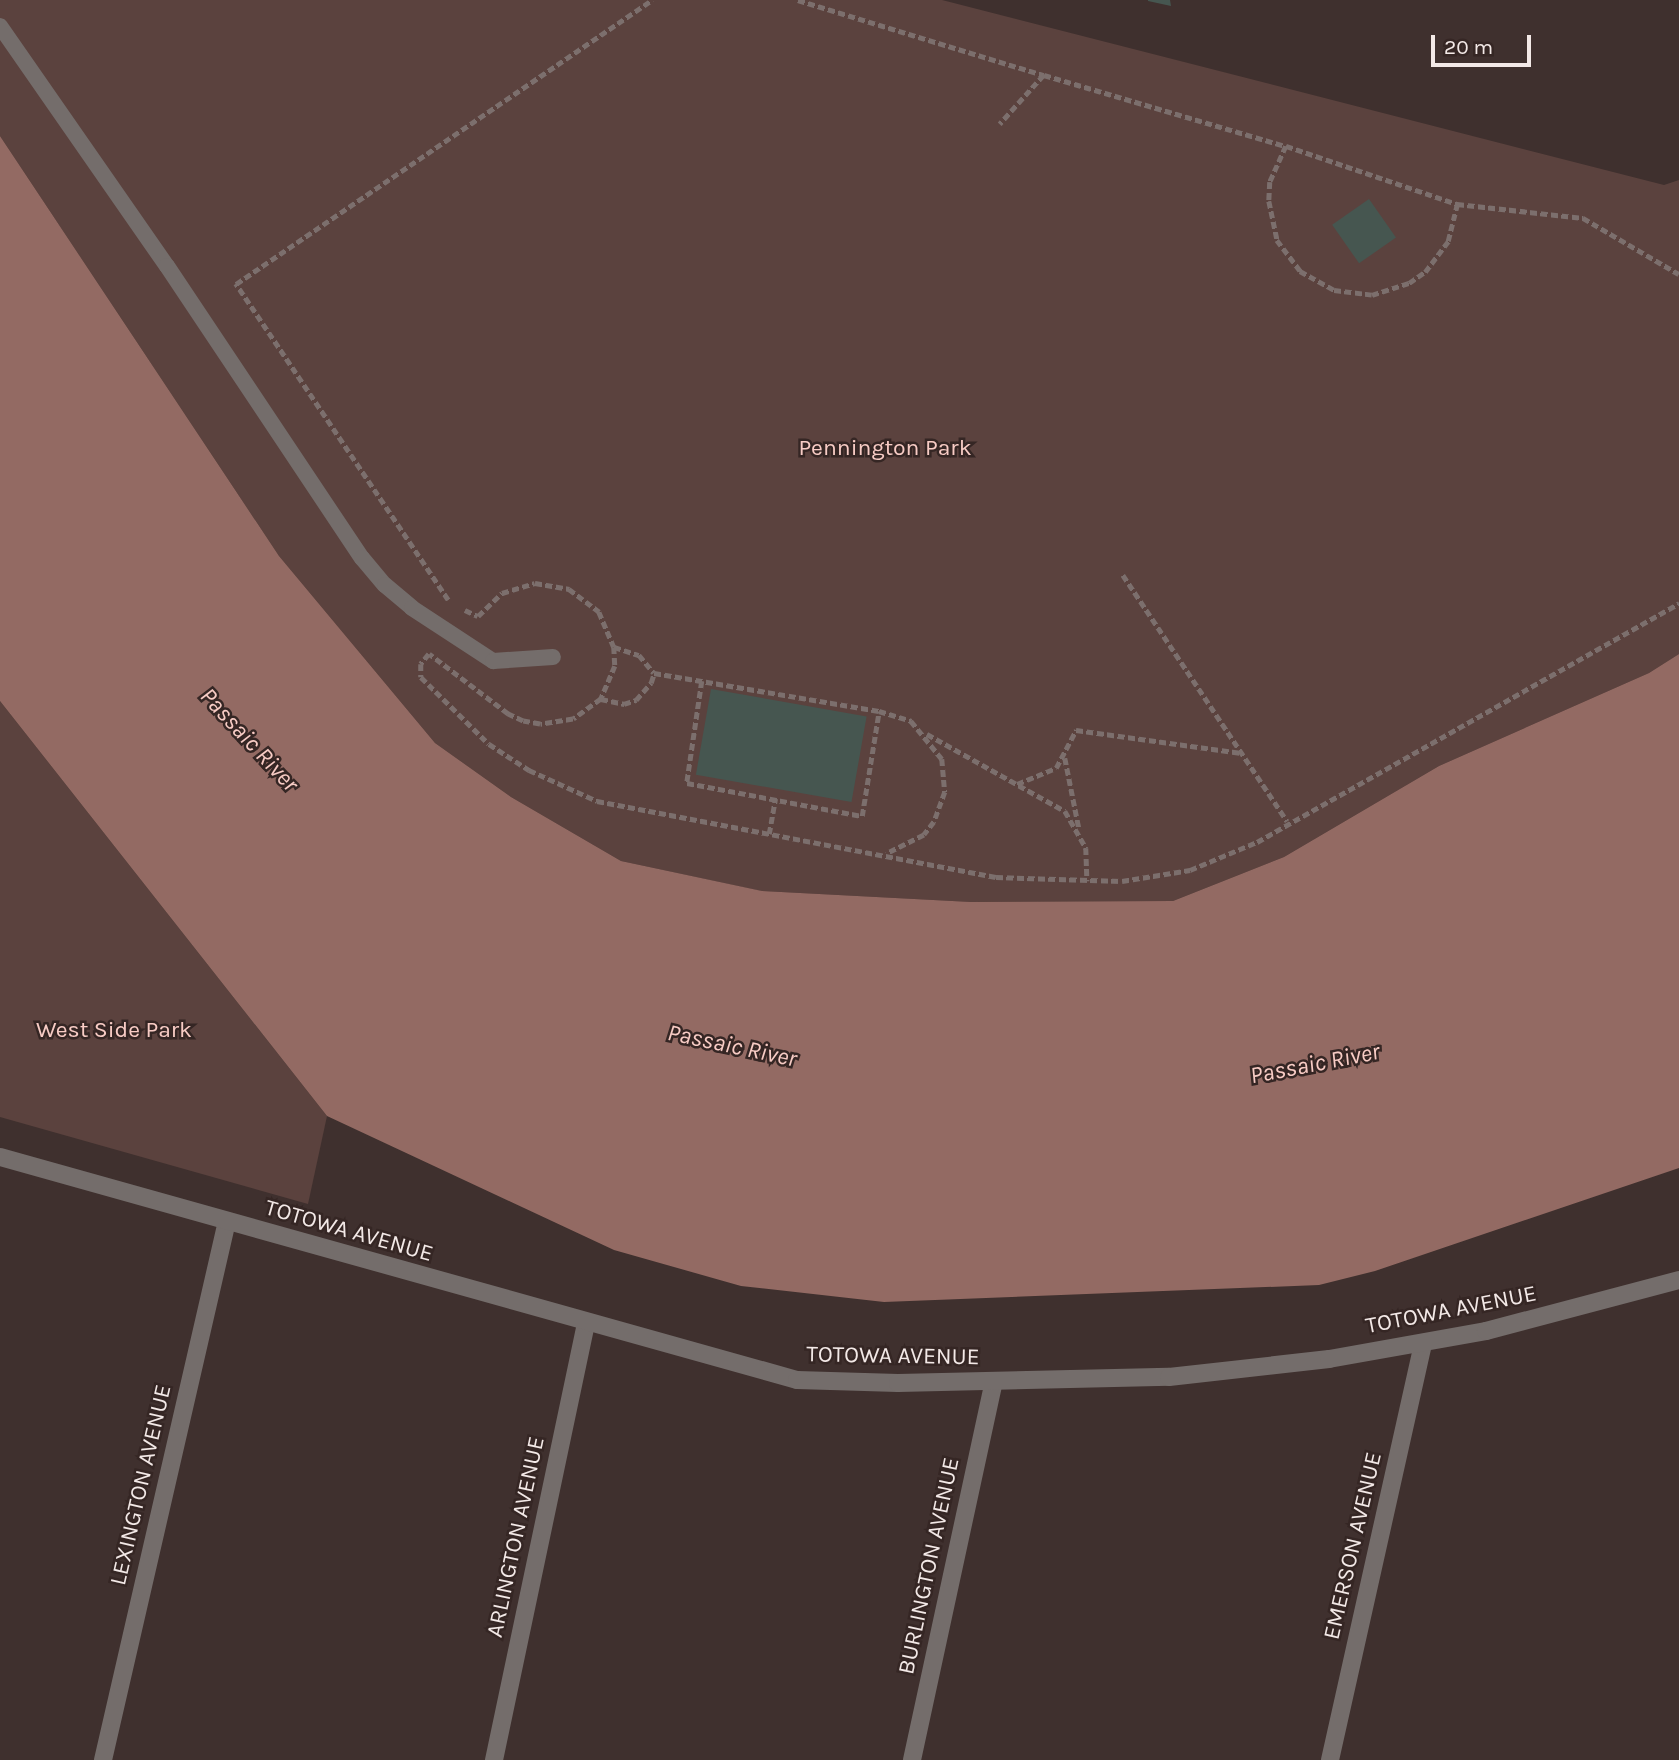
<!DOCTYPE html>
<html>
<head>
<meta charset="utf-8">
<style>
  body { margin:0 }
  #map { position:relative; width:1679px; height:1760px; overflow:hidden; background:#3f302e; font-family:Karla,sans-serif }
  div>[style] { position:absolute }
  .green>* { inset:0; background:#5b423e }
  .water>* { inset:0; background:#936a63 }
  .building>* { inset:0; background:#465650; transform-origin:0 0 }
  .path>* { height:4.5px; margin-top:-2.25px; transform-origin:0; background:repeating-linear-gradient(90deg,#7c6f6d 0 7px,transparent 0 10.5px) }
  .service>* { height:16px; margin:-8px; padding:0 8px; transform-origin:8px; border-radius:8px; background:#746d6b }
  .minor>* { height:18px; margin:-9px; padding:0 9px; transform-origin:9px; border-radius:9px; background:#746d6b }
  .tertiary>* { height:18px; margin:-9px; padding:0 9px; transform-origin:9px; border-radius:9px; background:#746d6b }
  span { translate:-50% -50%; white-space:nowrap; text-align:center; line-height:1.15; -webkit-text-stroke:5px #352624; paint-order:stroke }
  .park-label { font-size:23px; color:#f8ccc5 }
  .street-label { font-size:23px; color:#f3e9e7 }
  .water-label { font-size:24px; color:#f8ccc5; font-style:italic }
  .scale { position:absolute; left:1431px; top:35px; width:100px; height:32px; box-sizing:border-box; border:4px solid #f3e9e7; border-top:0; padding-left:9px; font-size:21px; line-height:24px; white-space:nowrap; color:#f3e9e7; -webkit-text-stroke:5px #352624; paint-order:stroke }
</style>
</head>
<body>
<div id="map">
  <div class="green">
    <div style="clip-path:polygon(0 0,942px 0,1664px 185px,1679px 180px,1679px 654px,1649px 673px,1439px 766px,1284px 857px,1173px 901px,971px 902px,761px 891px,621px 861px,511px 797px,435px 743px,279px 556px,0 136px)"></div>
    <div style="clip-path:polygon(0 701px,327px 1116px,308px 1204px,0 1117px)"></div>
  </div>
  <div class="water">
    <div style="clip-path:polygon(0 136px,279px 556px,435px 743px,511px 797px,621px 861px,762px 891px,971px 902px,1173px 901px,1284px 857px,1439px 766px,1649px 673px,1679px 654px,1679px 1168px,1375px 1271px,1319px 1285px,884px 1302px,741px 1286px,614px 1250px,327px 1116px,0 701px)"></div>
  </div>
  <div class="building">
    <div style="clip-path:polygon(1148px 0,1170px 0,1171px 6px,1148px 1px)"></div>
    <div style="left:1369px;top:199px;width:47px;height:45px;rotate:55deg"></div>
    <div style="left:711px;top:689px;width:158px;height:87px;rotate:10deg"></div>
  </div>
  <div class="path">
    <div style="left:798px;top:0;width:257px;rotate:17deg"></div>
    <div style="left:1044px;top:75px;width:66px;rotate:131.9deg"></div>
    <div style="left:1044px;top:75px;width:252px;rotate:16.4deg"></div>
    <div style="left:1286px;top:146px;width:181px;rotate:18.7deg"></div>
    <div style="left:1457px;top:204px;width:127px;rotate:6.3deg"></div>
    <div style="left:1583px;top:218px;width:111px;rotate:30.3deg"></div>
    <div style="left:1286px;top:146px;width:39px;rotate:114deg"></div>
    <div style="left:1270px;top:182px;width:19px;rotate:93deg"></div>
    <div style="left:1269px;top:201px;width:40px;rotate:78deg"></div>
    <div style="left:1277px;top:240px;width:39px;rotate:53deg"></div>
    <div style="left:1300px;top:271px;width:39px;rotate:29deg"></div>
    <div style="left:1334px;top:290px;width:38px;rotate:7deg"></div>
    <div style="left:1372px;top:295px;width:39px;rotate:-18deg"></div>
    <div style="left:1409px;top:283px;width:19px;rotate:-35deg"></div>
    <div style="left:1425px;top:272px;width:39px;rotate:-53deg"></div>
    <div style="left:1448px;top:241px;width:38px;rotate:-76deg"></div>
    <div style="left:1123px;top:575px;width:296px;rotate:56.3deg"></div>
    <div style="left:448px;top:600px;width:381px;rotate:-123.9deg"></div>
    <div style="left:236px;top:284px;width:504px;rotate:-34.32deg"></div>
    <div style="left:465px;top:610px;width:14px;rotate:25deg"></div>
    <div style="left:478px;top:616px;width:33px;rotate:-44deg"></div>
    <div style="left:502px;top:593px;width:34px;rotate:-17deg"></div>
    <div style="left:535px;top:583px;width:35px;rotate:10deg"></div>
    <div style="left:569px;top:589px;width:38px;rotate:37deg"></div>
    <div style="left:599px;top:612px;width:38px;rotate:67deg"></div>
    <div style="left:614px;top:647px;width:19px;rotate:87deg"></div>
    <div style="left:615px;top:666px;width:36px;rotate:113deg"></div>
    <div style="left:601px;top:699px;width:34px;rotate:144deg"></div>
    <div style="left:573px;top:719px;width:33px;rotate:171deg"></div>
    <div style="left:540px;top:724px;width:17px;rotate:-170deg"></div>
    <div style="left:523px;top:721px;width:17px;rotate:-155deg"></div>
    <div style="left:508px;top:714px;width:99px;rotate:-142.8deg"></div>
    <div style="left:429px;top:654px;width:13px;rotate:129deg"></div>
    <div style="left:421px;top:664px;width:13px;rotate:90deg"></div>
    <div style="left:421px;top:677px;width:95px;rotate:44.6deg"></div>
    <div style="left:489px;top:744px;width:48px;rotate:33deg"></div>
    <div style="left:529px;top:770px;width:75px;rotate:24.5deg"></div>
    <div style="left:597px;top:801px;width:406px;rotate:10.8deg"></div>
    <div style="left:996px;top:877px;width:126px;rotate:1.8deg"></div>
    <div style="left:1122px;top:881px;width:69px;rotate:-9.2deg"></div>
    <div style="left:1190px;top:870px;width:73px;rotate:-22.7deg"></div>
    <div style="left:1257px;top:842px;width:485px;rotate:-29.5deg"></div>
    <div style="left:614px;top:647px;width:26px;rotate:18deg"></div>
    <div style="left:639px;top:655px;width:23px;rotate:50deg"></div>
    <div style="left:654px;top:673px;width:228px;rotate:9.6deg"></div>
    <div style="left:879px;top:711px;width:34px;rotate:17deg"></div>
    <div style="left:911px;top:721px;width:49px;rotate:50.8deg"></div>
    <div style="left:942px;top:759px;width:33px;rotate:85deg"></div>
    <div style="left:945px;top:792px;width:32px;rotate:110deg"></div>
    <div style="left:934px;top:822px;width:16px;rotate:128deg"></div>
    <div style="left:924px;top:835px;width:42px;rotate:153.4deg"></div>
    <div style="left:702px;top:681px;width:103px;rotate:98.4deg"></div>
    <div style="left:687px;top:783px;width:178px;rotate:10.7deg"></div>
    <div style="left:862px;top:816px;width:106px;rotate:-80.8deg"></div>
    <div style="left:601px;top:699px;width:24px;rotate:12deg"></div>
    <div style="left:624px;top:704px;width:13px;rotate:-18deg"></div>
    <div style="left:636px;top:700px;width:23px;rotate:-49deg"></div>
    <div style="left:651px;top:683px;width:10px;rotate:-73deg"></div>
    <div style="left:927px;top:734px;width:158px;rotate:29.2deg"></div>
    <div style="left:1065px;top:811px;width:43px;rotate:60.4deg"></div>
    <div style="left:1086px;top:848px;width:33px;rotate:88deg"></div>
    <div style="left:1065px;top:758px;width:71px;rotate:78.7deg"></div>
    <div style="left:1017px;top:784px;width:42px;rotate:-22.3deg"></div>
    <div style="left:1056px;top:768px;width:43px;rotate:-62.2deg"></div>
    <div style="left:1076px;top:730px;width:167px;rotate:7.9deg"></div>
    <div style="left:769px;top:834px;width:36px;rotate:-80deg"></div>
  </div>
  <div class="service">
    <div style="left:0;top:26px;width:292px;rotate:55.2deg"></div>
    <div style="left:167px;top:266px;width:351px;rotate:56.3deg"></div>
    <div style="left:362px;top:558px;width:35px;rotate:50deg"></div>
    <div style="left:385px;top:585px;width:35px;rotate:40deg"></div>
    <div style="left:412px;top:608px;width:97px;rotate:33.2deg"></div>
    <div style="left:493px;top:661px;width:60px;rotate:-3.8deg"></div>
  </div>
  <div class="minor">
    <div style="left:103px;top:1760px;width:553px;rotate:-77.04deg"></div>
    <div style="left:494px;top:1760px;width:446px;rotate:-78.1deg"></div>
    <div style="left:912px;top:1760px;width:387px;rotate:-77.8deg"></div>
    <div style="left:1330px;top:1760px;width:427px;rotate:-77.4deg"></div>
  </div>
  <div class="tertiary">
    <div style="left:0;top:1157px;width:828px;rotate:15.63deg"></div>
    <div style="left:797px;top:1380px;width:101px;rotate:1.7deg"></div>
    <div style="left:898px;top:1383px;width:271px;rotate:-1.3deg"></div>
    <div style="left:1169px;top:1377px;width:161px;rotate:-6.4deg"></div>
    <div style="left:1329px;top:1359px;width:159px;rotate:-10.1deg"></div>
    <div style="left:1486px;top:1331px;width:200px;rotate:-14.8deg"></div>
  </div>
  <div class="park-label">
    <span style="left:885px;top:448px">Pennington Park</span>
    <span style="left:114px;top:1030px">West Side Park</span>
  </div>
  <div class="street-label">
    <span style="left:349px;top:1231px;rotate:16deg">TOTOWA AVENUE</span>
    <span style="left:1451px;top:1310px;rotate:-11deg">TOTOWA AVENUE</span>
    <span style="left:893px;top:1356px;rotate:1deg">TOTOWA AVENUE</span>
    <span style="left:141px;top:1485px;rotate:-77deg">LEXINGTON AVENUE</span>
    <span style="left:516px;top:1537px;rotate:-78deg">ARLINGTON AVENUE</span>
    <span style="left:1353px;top:1546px;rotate:-77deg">EMERSON AVENUE</span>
    <span style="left:929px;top:1566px;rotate:-78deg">BURLINGTON AVENUE</span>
  </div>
  <div class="water-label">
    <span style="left:249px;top:740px;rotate:47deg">Passaic River</span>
    <span style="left:732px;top:1046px;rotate:12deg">Passaic River</span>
    <span style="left:1315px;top:1064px;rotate:-11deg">Passaic River</span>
  </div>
  <div class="scale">20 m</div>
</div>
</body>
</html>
